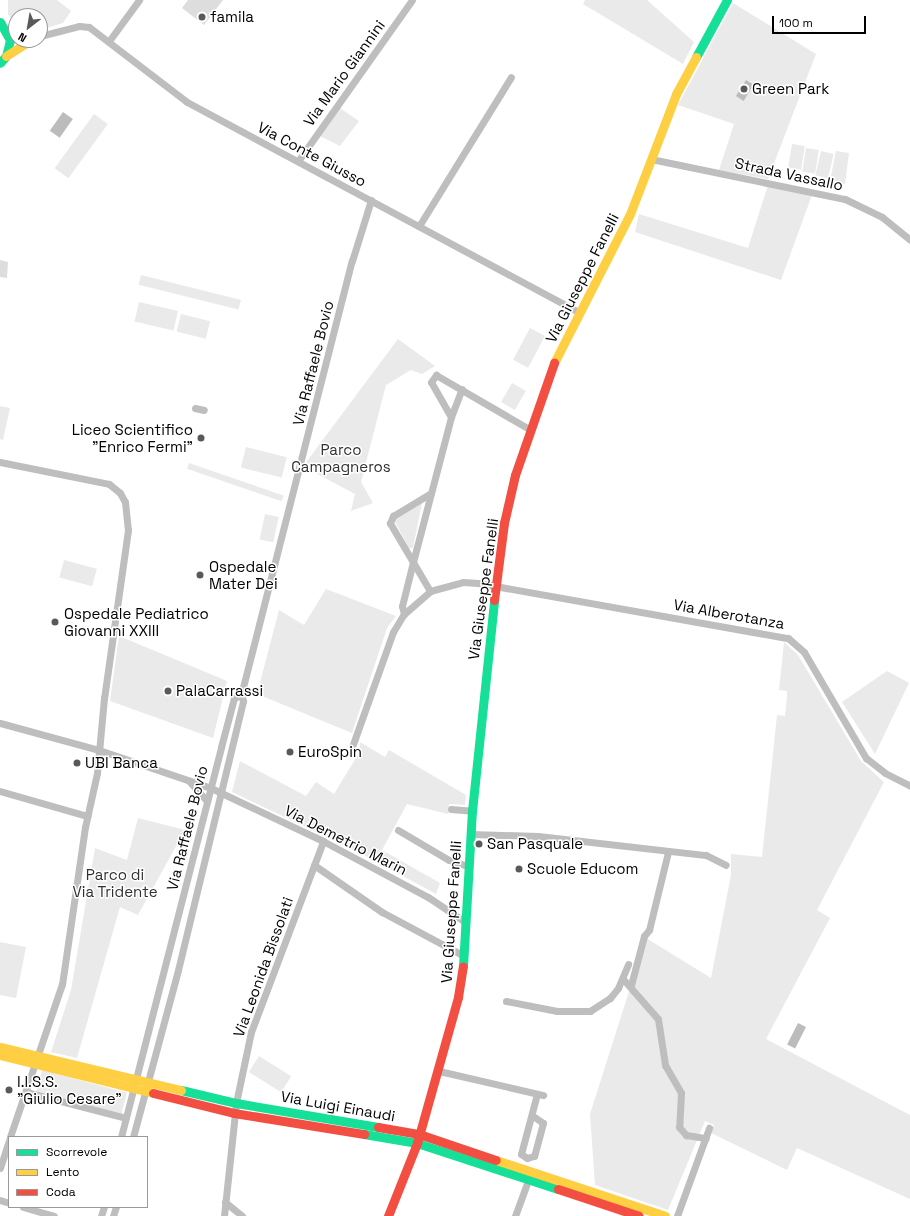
<!DOCTYPE html>
<html>
<head>
<meta charset="utf-8">
<style>
  body { margin:0 }
  #map { position:relative; width:910px; height:1216px; overflow:hidden; background:#fff; font-family:"Space Grotesk",sans-serif }
  div>[style] { position:absolute }
  .green>* { inset:0; background:#eaeaea; transform-origin:0 0 }
  .water>* { inset:0; background:#bcbcbc; transform-origin:0 0 }
  .building>* { inset:0; background:#ddd }
  .street>* { height:7px; margin:-3.5px; padding:0 3.5px; transform-origin:3.5px; border-radius:3.5px; background:#bebebe }
  .fast>* { height:9px; margin:-4.5px; padding:0 4.5px; transform-origin:4.5px; border-radius:4.5px; background:#16e098 }
  .slow>* { height:9px; margin:-4.5px; padding:0 4.5px; transform-origin:4.5px; border-radius:4.5px; background:#ffcf43 }
  .jam>* { height:9px; margin:-4.5px; padding:0 4.5px; transform-origin:4.5px; border-radius:4.5px; background:#f24e42 }
  .dots>* { width:11px; height:11px; translate:-50% -50%; box-sizing:border-box; border:2px solid #fff; border-radius:50% }
  span { translate:-50% -50%; white-space:nowrap; text-align:center; line-height:1.15; -webkit-text-stroke:3px #fff; paint-order:stroke }
  .poi-label { font-size:15px; color:#000 }
  .left { translate:0 -50%; text-align:left }
  .right { translate:-100% -50%; text-align:right }
  .street-label { font-size:15px; color:#000 }
  .park-label { font-size:15px; color:#303030 }
  .legend { position:absolute; left:8px; top:1136px; width:140px; height:72px; box-sizing:border-box; background:#fff; border:1px solid #999; margin:0; padding:5px 7px; list-style:none; font-size:12px; color:#000 }
  .legend li { display:flex; align-items:center; gap:8px; height:20px }
  .legend b { width:20px; border:1px solid #999 }
  .north { position:absolute; left:8px; top:8px; width:40px; height:40px; box-sizing:border-box; background:#fff; border:1px solid #999; border-radius:50%; rotate:211deg; font-size:11px; font-weight:700; line-height:16px; text-align:center; color:#000 }
  .north::after { content:''; display:block; margin:auto; width:14px; height:18px; background:#595959; clip-path:polygon(50% 0,100% 100%,50% 72%,0 100%) }
  .scale { position:absolute; left:772px; top:16px; width:94px; height:18px; box-sizing:border-box; border:2px solid #000; border-top:0; padding-left:5px; font-size:12px; line-height:14px; white-space:nowrap; color:#000; -webkit-text-stroke:3px #fff; paint-order:stroke }
</style>
</head>
<body>
<div id="map">
  <div class="green">
    <div style="clip-path:polygon(8px 0,57px 0,71px 11px,63px 23px,40px 30px,40px 16px,16px 16px,16px 26px,8px 14px)"></div>
    <div style="clip-path:polygon(585px 0,647px 0,694px 42px,683px 64px,583px 4px)"></div>
    <div style="clip-path:polygon(733px 3px,816px 54px,768px 179px,719px 170px,734px 124px,678px 105px)"></div>
    <div style="clip-path:polygon(340px 108px,359px 121px,340px 146px,320px 136px)"></div>
    <div style="left:94px;top:114px;width:17px;height:67px;rotate:36deg"></div>
    <div style="left:792px;top:144px;width:13px;height:24px;rotate:9deg"></div>
    <div style="left:806px;top:148px;width:13px;height:24px;rotate:9deg"></div>
    <div style="left:821px;top:151px;width:13px;height:25px;rotate:13deg"></div>
    <div style="clip-path:polygon(836px 151px,849px 153px,845px 184px,830px 181px)"></div>
    <div style="clip-path:polygon(768px 185px,812px 195px,781px 280px,635px 232px,639px 214px,748px 248px)"></div>
    <div style="left:141px;top:275px;width:103px;height:10px;rotate:14deg"></div>
    <div style="left:139px;top:302px;width:40px;height:20px;rotate:13deg"></div>
    <div style="left:181px;top:314px;width:30px;height:18px;rotate:14deg"></div>
    <div style="left:530px;top:328px;width:17px;height:36px;rotate:28deg"></div>
    <div style="clip-path:polygon(398px 339px,435px 366px,422px 374px,411px 370px,386px 385px,361px 482px,373px 503px,351px 511px,355px 494px,306px 468px,307px 461px)"></div>
    <div style="left:512px;top:383px;width:16px;height:22px;rotate:30deg"></div>
    <div style="clip-path:polygon(0 406px,10px 408px,3px 440px,0 439px)"></div>
    <div style="left:246px;top:447px;width:42px;height:21px;rotate:14deg"></div>
    <div style="left:189px;top:463px;width:100px;height:6px;rotate:19deg"></div>
    <div style="clip-path:polygon(422px 503px,413px 548px,409px 548px,394px 520px)"></div>
    <div style="left:265px;top:514px;width:14px;height:26px;rotate:12deg"></div>
    <div style="left:64px;top:560px;width:34px;height:18px;rotate:15deg"></div>
    <div style="clip-path:polygon(326px 589px,396px 616px,387px 628px,352px 733px,257px 694px,279px 610px,304px 625px)"></div>
    <div style="clip-path:polygon(119px 636px,227px 681px,213px 738px,110px 701px)"></div>
    <div style="clip-path:polygon(784px 642px,798px 655px,861px 761px,884px 782px,817px 910px,830px 918px,766px 1039px,910px 1115px,910px 1199px,797px 1148px,787px 1170px,711px 1133px,714px 1125px,705px 1121px,668px 1210px,595px 1185px,590px 1114px,646px 938px,711px 978px,731px 875px,731px 854px,762px 857px,777px 715px,785px 716px,787px 697px,787px 691px,779px 690px)"></div>
    <div style="clip-path:polygon(887px 671px,909px 683px,875px 754px,842px 702px)"></div>
    <div style="clip-path:polygon(360px 742px,385px 757px,389px 750px,466px 795px,465px 805px,449px 804px,448px 814px,407px 804px,382px 850px,440px 883px,436px 894px,362px 854px,232px 792px,240px 761px,306px 796px,316px 782px,334px 794px,359px 753px)"></div>
    <div style="clip-path:polygon(138px 818px,185px 830px,138px 915px,120px 907px,77px 1058px,51px 1052px,71px 990px,95px 848px,127px 860px)"></div>
    <div style="clip-path:polygon(0 942px,26px 947px,16px 998px,0 995px)"></div>
    <div style="left:259px;top:1056px;width:38px;height:19px;rotate:32deg"></div>
    <div style="left:42px;top:1070px;width:88px;height:22px;rotate:15deg"></div>
  </div>
  <div class="water">
    <div style="left:746px;top:80px;width:9px;height:19px;rotate:32deg"></div>
    <div style="left:63px;top:112px;width:12px;height:23px;rotate:35deg"></div>
    <div style="left:798px;top:1023px;width:9px;height:24px;rotate:27deg"></div>
  </div>
  <div class="building">
    <div style="clip-path:polygon(188px 0,223px 0,204px 25px,182px 8px)"></div>
    <div style="clip-path:polygon(0 260px,8px 262px,7px 278px,0 277px)"></div>
  </div>
  <div class="street">
    <div style="left:40px;top:36px;width:40px;rotate:-14.4deg"></div>
    <div style="left:79px;top:26px;width:10px;rotate:6deg"></div>
    <div style="left:89px;top:27px;width:123px;rotate:37.4deg"></div>
    <div style="left:187px;top:102px;width:444px;rotate:28.2deg"></div>
    <div style="left:109px;top:41px;width:51px;rotate:-53.8deg"></div>
    <div style="left:651px;top:159px;width:198px;rotate:11.7deg"></div>
    <div style="left:845px;top:199px;width:41px;rotate:25.9deg"></div>
    <div style="left:882px;top:217px;width:36px;rotate:39deg"></div>
    <div style="left:298px;top:161px;width:197px;rotate:-54.7deg"></div>
    <div style="left:419px;top:226px;width:175px;rotate:-58.3deg"></div>
    <div style="left:195px;top:408px;width:9px;rotate:13deg"></div>
    <div style="left:451px;top:417px;width:40px;rotate:-119.7deg"></div>
    <div style="left:431px;top:382px;width:9px;rotate:-54deg"></div>
    <div style="left:436px;top:375px;width:108px;rotate:30.1deg"></div>
    <div style="left:0;top:462px;width:111px;rotate:11.4deg"></div>
    <div style="left:109px;top:484px;width:14px;rotate:39deg"></div>
    <div style="left:120px;top:493px;width:10px;rotate:61deg"></div>
    <div style="left:125px;top:502px;width:28px;rotate:84deg"></div>
    <div style="left:128px;top:530px;width:170px;rotate:98.1deg"></div>
    <div style="left:104px;top:698px;width:75px;rotate:95.3deg"></div>
    <div style="left:97px;top:773px;width:55px;rotate:102.5deg"></div>
    <div style="left:85px;top:827px;width:159px;rotate:98.3deg"></div>
    <div style="left:62px;top:984px;width:162px;rotate:108.8deg"></div>
    <div style="left:430px;top:591px;width:79px;rotate:-120.5deg"></div>
    <div style="left:390px;top:523px;width:8px;rotate:-67deg"></div>
    <div style="left:393px;top:516px;width:44px;rotate:-31.2deg"></div>
    <div style="left:404px;top:614px;width:8px;rotate:-104deg"></div>
    <div style="left:402px;top:606px;width:45px;rotate:-76deg"></div>
    <div style="left:413px;top:562px;width:150px;rotate:-75.3deg"></div>
    <div style="left:451px;top:417px;width:30px;rotate:-69deg"></div>
    <div style="left:0;top:723px;width:103px;rotate:15.3deg"></div>
    <div style="left:99px;top:750px;width:118px;rotate:18.7deg"></div>
    <div style="left:211px;top:788px;width:124px;rotate:25.3deg"></div>
    <div style="left:323px;top:841px;width:119px;rotate:28.1deg"></div>
    <div style="left:428px;top:897px;width:45px;rotate:34deg"></div>
    <div style="left:352px;top:747px;width:122px;rotate:-70.4deg"></div>
    <div style="left:393px;top:632px;width:21px;rotate:-59deg"></div>
    <div style="left:404px;top:614px;width:35px;rotate:-41deg"></div>
    <div style="left:430px;top:591px;width:34px;rotate:-15deg"></div>
    <div style="left:463px;top:582px;width:15px;rotate:4deg"></div>
    <div style="left:478px;top:583px;width:315px;rotate:10.1deg"></div>
    <div style="left:788px;top:638px;width:21px;rotate:41deg"></div>
    <div style="left:804px;top:652px;width:123px;rotate:59.7deg"></div>
    <div style="left:866px;top:758px;width:24px;rotate:38deg"></div>
    <div style="left:885px;top:773px;width:28px;rotate:27deg"></div>
    <div style="left:189px;top:781px;width:27px;rotate:48deg"></div>
    <div style="left:0;top:791px;width:91px;rotate:16deg"></div>
    <div style="left:451px;top:809px;width:21px;rotate:5deg"></div>
    <div style="left:398px;top:830px;width:59px;rotate:30.5deg"></div>
    <div style="left:449px;top:860px;width:20px;rotate:18deg"></div>
    <div style="left:470px;top:834px;width:68px;rotate:1.7deg"></div>
    <div style="left:538px;top:836px;width:169px;rotate:6.5deg"></div>
    <div style="left:706px;top:855px;width:22px;rotate:27deg"></div>
    <div style="left:314px;top:865px;width:83px;rotate:34.7deg"></div>
    <div style="left:382px;top:912px;width:93px;rotate:28.2deg"></div>
    <div style="left:623px;top:979px;width:53px;rotate:48.8deg"></div>
    <div style="left:658px;top:1019px;width:47px;rotate:81.3deg"></div>
    <div style="left:665px;top:1065px;width:32px;rotate:60deg"></div>
    <div style="left:681px;top:1093px;width:34px;rotate:93deg"></div>
    <div style="left:679px;top:1127px;width:11px;rotate:49deg"></div>
    <div style="left:686px;top:1135px;width:20px;rotate:9deg"></div>
    <div style="left:631px;top:985px;width:51px;rotate:-75.1deg"></div>
    <div style="left:644px;top:936px;width:8px;rotate:-50deg"></div>
    <div style="left:649px;top:930px;width:80px;rotate:-76.3deg"></div>
    <div style="left:506px;top:1001px;width:52px;rotate:11.1deg"></div>
    <div style="left:557px;top:1011px;width:33px"></div>
    <div style="left:590px;top:1011px;width:24px;rotate:-33deg"></div>
    <div style="left:610px;top:998px;width:13px;rotate:-51deg"></div>
    <div style="left:618px;top:988px;width:26px;rotate:-67deg"></div>
    <div style="left:439px;top:1071px;width:107px;rotate:13deg"></div>
    <div style="left:26px;top:1092px;width:103px;rotate:14.6deg"></div>
    <div style="left:533px;top:1116px;width:12px;rotate:35deg"></div>
    <div style="left:543px;top:1123px;width:34px;rotate:105deg"></div>
    <div style="left:534px;top:1156px;width:7px;rotate:164deg"></div>
    <div style="left:527px;top:1158px;width:7px;rotate:-146deg"></div>
    <div style="left:521px;top:1154px;width:62px;rotate:-75.1deg"></div>
    <div style="left:121px;top:1137px;width:403px;rotate:-75.6deg"></div>
    <div style="left:221px;top:747px;width:51px;rotate:-75.1deg"></div>
    <div style="left:234px;top:698px;width:8px;rotate:-23deg"></div>
    <div style="left:133px;top:1137px;width:173px;rotate:-74.9deg"></div>
    <div style="left:178px;top:970px;width:277px;rotate:-76.4deg"></div>
    <div style="left:243px;top:701px;width:6px;rotate:-108deg"></div>
    <div style="left:241px;top:695px;width:448px;rotate:-75.7deg"></div>
    <div style="left:352px;top:261px;width:64px;rotate:-72.7deg"></div>
    <div style="left:0;top:1168px;width:28px;rotate:-72deg"></div>
    <div style="left:0;top:1200px;width:9px;rotate:18deg"></div>
    <div style="left:225px;top:1202px;width:22px;rotate:39deg"></div>
    <div style="left:23px;top:1207px;width:32px;rotate:16deg"></div>
    <div style="left:101px;top:1216px;width:9px;rotate:-72deg"></div>
    <div style="left:113px;top:1216px;width:9px;rotate:-72deg"></div>
    <div style="left:224px;top:1216px;width:114px;rotate:-83.9deg"></div>
    <div style="left:236px;top:1103px;width:73px;rotate:-78.1deg"></div>
    <div style="left:251px;top:1032px;width:204px;rotate:-69.3deg"></div>
    <div style="left:515px;top:1216px;width:44px;rotate:-69.9deg"></div>
    <div style="left:677px;top:1216px;width:94px;rotate:-70deg"></div>
  </div>
  <div class="fast">
    <div style="left:0;top:22px;width:21px;rotate:61deg"></div>
    <div style="left:10px;top:40px;width:16px;rotate:104deg"></div>
    <div style="left:6px;top:56px;width:9px;rotate:131deg"></div>
    <div style="left:696px;top:57px;width:65px;rotate:-61.5deg"></div>
    <div style="left:463px;top:966px;width:155px;rotate:-86.7deg"></div>
    <div style="left:472px;top:811px;width:212px;rotate:-84deg"></div>
    <div style="left:181px;top:1090px;width:57px;rotate:13.3deg"></div>
    <div style="left:236px;top:1103px;width:144px;rotate:9.6deg"></div>
    <div style="left:364px;top:1134px;width:54px;rotate:9.6deg"></div>
    <div style="left:417px;top:1143px;width:148px;rotate:18.1deg"></div>
  </div>
  <div class="slow">
    <div style="left:6px;top:56px;width:30px;rotate:-33deg"></div>
    <div style="left:554px;top:363px;width:167px;rotate:-63deg"></div>
    <div style="left:630px;top:214px;width:129px;rotate:-69deg"></div>
    <div style="left:676px;top:94px;width:42px;rotate:-61.6deg"></div>
    <div style="left:0;top:1047px;width:186px;rotate:13.4deg"></div>
    <div style="left:0;top:1055px;width:158px;rotate:13.9deg"></div>
    <div style="left:496px;top:1160px;width:178px;rotate:18.3deg"></div>
  </div>
  <div class="jam">
    <div style="left:494px;top:600px;width:78px;rotate:-82.6deg"></div>
    <div style="left:504px;top:523px;width:49px;rotate:-77.1deg"></div>
    <div style="left:515px;top:475px;width:119px;rotate:-70.8deg"></div>
    <div style="left:153px;top:1093px;width:83px;rotate:13.9deg"></div>
    <div style="left:234px;top:1113px;width:132px;rotate:9.2deg"></div>
    <div style="left:378px;top:1127px;width:42px;rotate:9.7deg"></div>
    <div style="left:419px;top:1134px;width:81px;rotate:18.7deg"></div>
    <div style="left:558px;top:1189px;width:85px;rotate:18.4deg"></div>
    <div style="left:388px;top:1216px;width:79px;rotate:-68.3deg"></div>
    <div style="left:417px;top:1143px;width:152px;rotate:-74.3deg"></div>
    <div style="left:458px;top:997px;width:31px;rotate:-81deg"></div>
  </div>
  <div class="dots">
    <div style="left:202px;top:17px;background:#595959"></div>
    <div style="left:744px;top:89px;background:#595959"></div>
    <div style="left:201px;top:438px;background:#595959"></div>
    <div style="left:200px;top:575px;background:#595959"></div>
    <div style="left:55px;top:622px;background:#595959"></div>
    <div style="left:168px;top:691px;background:#595959"></div>
    <div style="left:290px;top:752px;background:#595959"></div>
    <div style="left:77px;top:763px;background:#595959"></div>
    <div style="left:479px;top:844px;background:#595959"></div>
    <div style="left:519px;top:869px;background:#595959"></div>
    <div style="left:9px;top:1090px;background:#595959"></div>
  </div>
  <div class="poi-label">
    <span class="left" style="left:210px;top:17px">famila</span>
    <span class="left" style="left:752px;top:89px">Green Park</span>
    <span class="right" style="left:193px;top:438px">Liceo Scientifico<br>"Enrico Fermi"</span>
    <span class="left" style="left:209px;top:575px">Ospedale<br>Mater Dei</span>
    <span class="left" style="left:64px;top:622px">Ospedale Pediatrico<br>Giovanni XXIII</span>
    <span class="left" style="left:176px;top:691px">PalaCarrassi</span>
    <span class="left" style="left:298px;top:752px">EuroSpin</span>
    <span class="left" style="left:85px;top:763px">UBI Banca</span>
    <span class="left" style="left:487px;top:844px">San Pasquale</span>
    <span class="left" style="left:527px;top:869px">Scuole Educom</span>
    <span class="left" style="left:17px;top:1090px">I.I.S.S.<br>"Giulio Cesare"</span>
  </div>
  <div class="street-label">
    <span style="left:344px;top:73px;rotate:-54deg">Via Mario Giannini</span>
    <span style="left:312px;top:154px;rotate:28deg">Via Conte Giusso</span>
    <span style="left:789px;top:174px;rotate:12deg">Strada Vassallo</span>
    <span style="left:582px;top:278px;rotate:-63deg">Via Giuseppe Fanelli</span>
    <span style="left:313px;top:363px;rotate:-76deg">Via Raffaele Bovio</span>
    <span style="left:483px;top:589px;rotate:-82deg">Via Giuseppe Fanelli</span>
    <span style="left:729px;top:614px;rotate:10deg">Via Alberotanza</span>
    <span style="left:187px;top:828px;rotate:-76deg">Via Raffaele Bovio</span>
    <span style="left:346px;top:840px;rotate:27deg">Via Demetrio Marin</span>
    <span style="left:451px;top:912px;rotate:-86deg">Via Giuseppe Fanelli</span>
    <span style="left:263px;top:967px;rotate:-70deg">Via Leonida Bissolati</span>
    <span style="left:338px;top:1106px;rotate:10deg">Via Luigi Einaudi</span>
  </div>
  <div class="park-label">
    <span style="left:341px;top:458px">Parco<br>Campagneros</span>
    <span style="left:115px;top:883px">Parco di<br>Via Tridente</span>
  </div>
  <ul class="legend">
  <li><b style="height:5px;background:#16e098"></b>Scorrevole</li>
  <li><b style="height:5px;background:#ffcf43"></b>Lento</li>
  <li><b style="height:5px;background:#f24e42"></b>Coda</li>
  </ul>
  <div class="north">N</div>
  <div class="scale">100 m</div>
</div>
</body>
</html>
